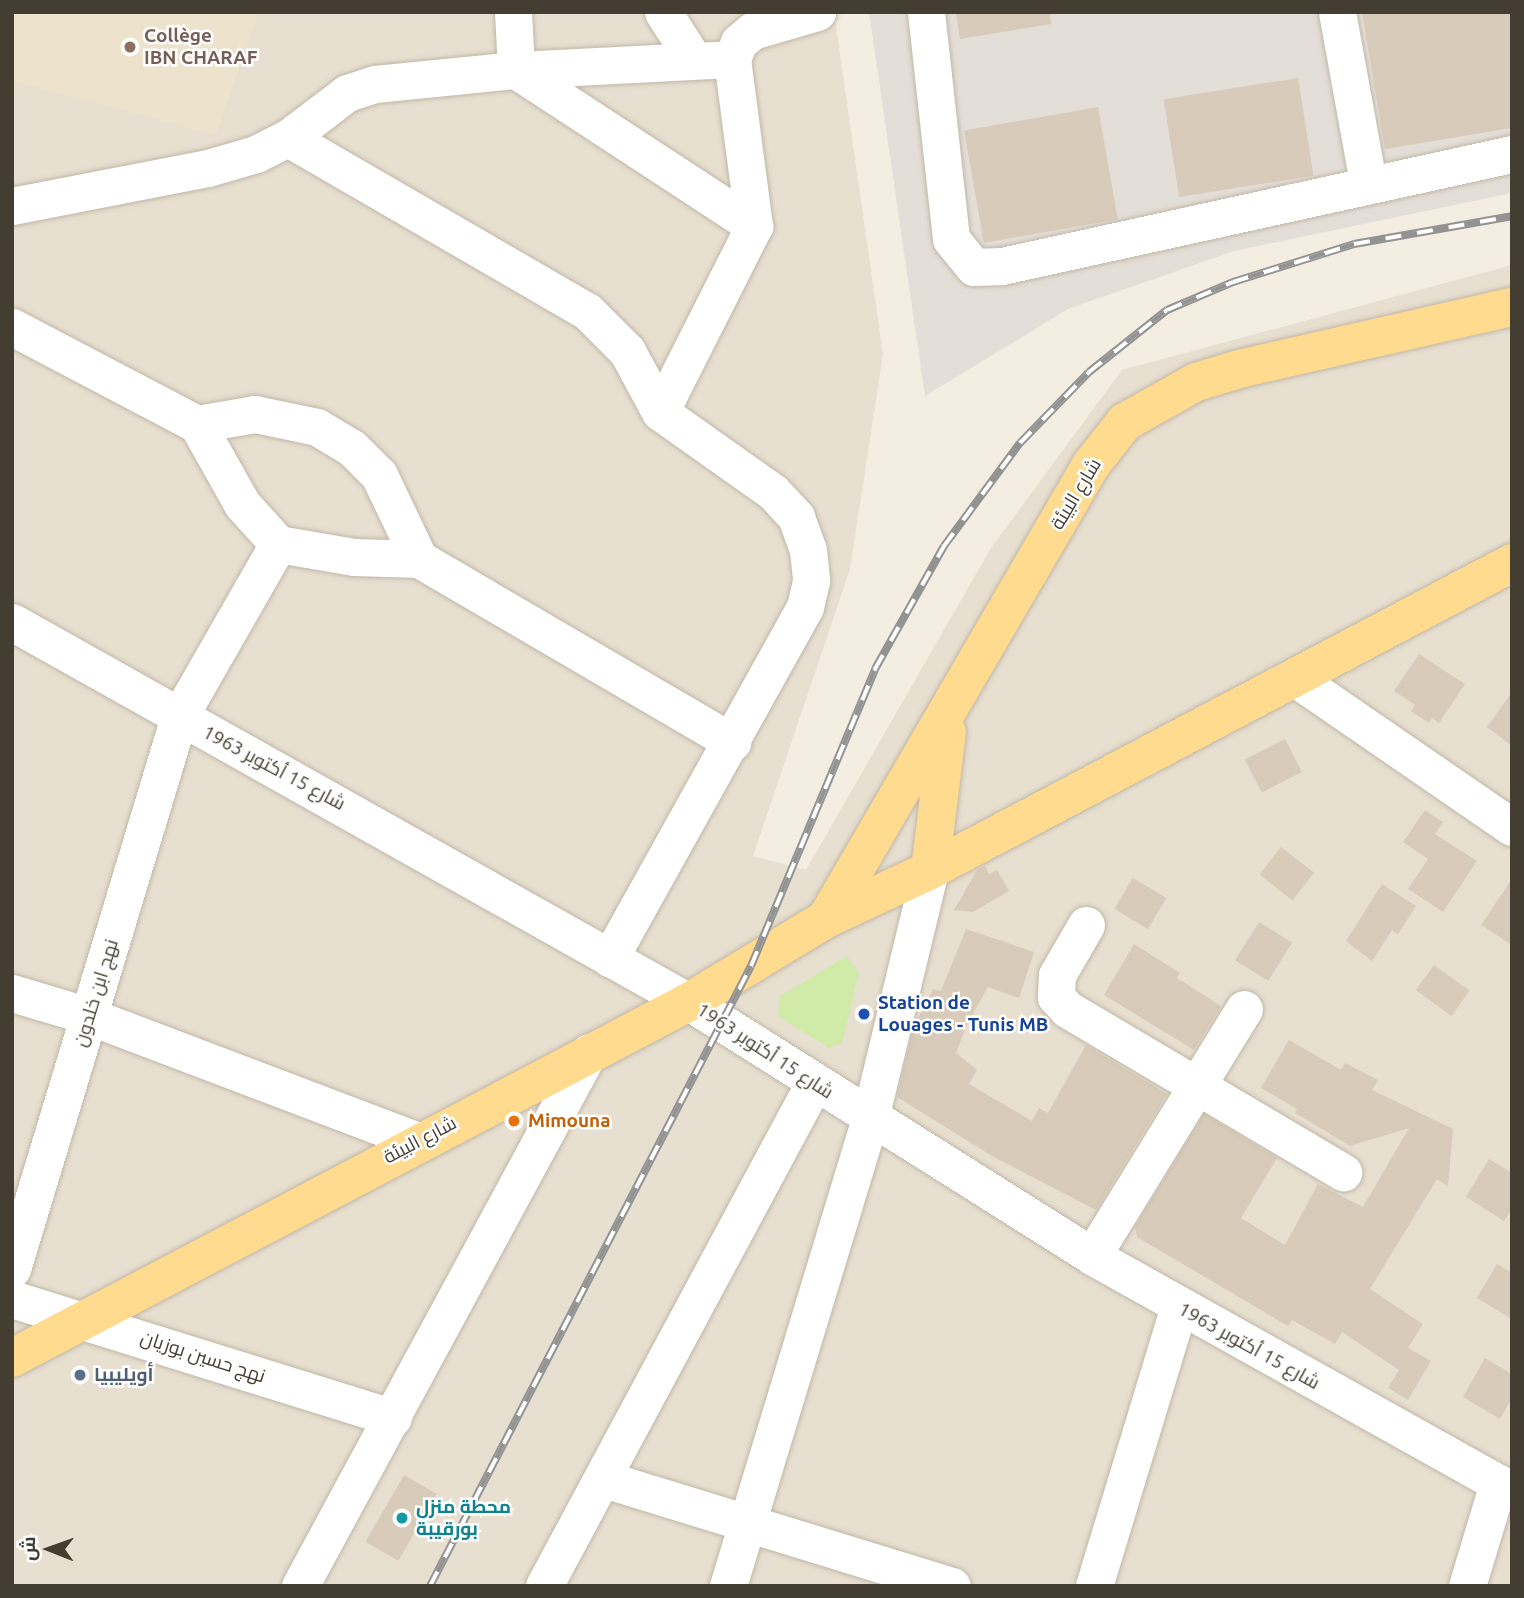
<!DOCTYPE html>
<html>
<head>
<meta charset="utf-8">
<style>
  body { margin:0 }
  #map { position:relative; width:1524px; height:1598px; overflow:hidden; background:#f3ede2; font-family:Ubuntu,Cairo,sans-serif }
  div>[style] { position:absolute }
  .residential>* { inset:0; background:#e7dfd0 }
  .industrial>* { inset:0; background:#e4ded8 }
  .education>* { inset:0; background:#ede2cb }
  .green>* { inset:0; background:#cfeba7 }
  .building>* { inset:0; background:#d8cbba; transform-origin:0 0 }
  .roads { filter:drop-shadow(0 0 2px #c1b7a7) drop-shadow(0 0 2px #c1b7a7) }
  .minor>* { height:37px; margin:-18.5px; padding:0 18.5px; transform-origin:18.5px; border-radius:18.5px; background:#fff }
  .major>* { height:38px; margin:-19px; padding:0 19px; transform-origin:19px; border-radius:19px; background:#ffdb8f }
  .rail>* { height:8px; margin-top:-4px; transform-origin:0; background:repeating-linear-gradient(90deg,#fff 0 16px,#939393 0 32px); box-sizing:border-box; border-block:2px solid #939393 }
  .dots>* { width:19px; height:19px; translate:-50% -50%; box-sizing:border-box; border:4px solid #fff; border-radius:50% }
  span { translate:-50% -50%; white-space:nowrap; text-align:center; line-height:1.15; -webkit-text-stroke:5px #fff; paint-order:stroke }
  .education-label { font-size:19px; color:#785e54; font-weight:700 }
  .left { translate:0 -50%; text-align:left }
  .street-label { font-size:19px; color:#443d32 }
  .transit-label { font-size:19px; color:#164399; font-weight:700 }
  .food-label { font-size:19px; color:#c56008; font-weight:700 }
  .service-label { font-size:19px; color:#4e5e75; font-weight:700 }
  .culture-label { font-size:19px; color:#0d838f; font-weight:700 }
  .frame { position:absolute; inset:0; border:14px solid #443d32; pointer-events:none }
  .north { position:absolute; left:14px; top:1514px; width:70px; height:70px; -webkit-text-stroke:5px #fff; paint-order:stroke; rotate:271deg; font-size:19px; font-weight:700; line-height:28px; text-align:center; color:#443d32 }
  .north::after { content:''; display:block; margin:auto; width:24px; height:32px; background:#443d32; clip-path:polygon(50% 0,100% 100%,50% 72%,0 100%) }
</style>
</head>
<body>
<div id="map">
  <div class="residential">
    <div style="clip-path:polygon(12px 12px,834px 12px,883px 354px,850px 569px,753px 856px,806px 870px,991px 548px,1122px 370px,1512px 265px,1512px 1586px,12px 1586px)"></div>
  </div>
  <div class="industrial">
    <div style="clip-path:polygon(869px 12px,1512px 12px,1512px 193px,1234px 251px,1068px 309px,925px 396px)"></div>
  </div>
  <div class="education">
    <div style="clip-path:polygon(12px 12px,259px 12px,216px 135px,12px 81px)"></div>
  </div>
  <div class="green">
    <div style="clip-path:polygon(847px 956px,859px 973px,842px 1043px,829px 1048px,778px 1016px,780px 996px)"></div>
  </div>
  <div class="building">
    <div style="clip-path:polygon(956px 12px,1050px 12px,1051px 24px,960px 39px)"></div>
    <div style="clip-path:polygon(1362px 12px,1512px 12px,1512px 128px,1385px 149px)"></div>
    <div style="left:1298px;top:78px;width:99px;height:136px;rotate:81deg"></div>
    <div style="left:1098px;top:107px;width:114px;height:136px;rotate:80deg"></div>
    <div style="clip-path:polygon(1419px 654px,1465px 684px,1439px 723px,1432px 718px,1429px 723px,1411px 711px,1415px 705px,1394px 691px)"></div>
    <div style="clip-path:polygon(1512px 692px,1512px 746px,1487px 727px)"></div>
    <div style="left:1285px;top:739px;width:37px;height:45px;rotate:63deg"></div>
    <div style="clip-path:polygon(1425px 810px,1443px 822px,1435px 834px,1477px 861px,1443px 912px,1408px 889px,1428px 859px,1403px 842px)"></div>
    <div style="left:1281px;top:847px;width:42px;height:35px;rotate:38deg"></div>
    <div style="clip-path:polygon(985px 866px,989px 874px,997px 870px,1009px 891px,973px 912px,954px 910px,977px 870px)"></div>
    <div style="left:1133px;top:878px;width:39px;height:36px;rotate:31deg"></div>
    <div style="clip-path:polygon(1512px 879px,1512px 945px,1481px 925px)"></div>
    <div style="clip-path:polygon(1382px 884px,1416px 906px,1398px 934px,1392px 930px,1372px 961px,1346px 941px)"></div>
    <div style="left:1259px;top:922px;width:39px;height:45px;rotate:32deg"></div>
    <div style="clip-path:polygon(966px 929px,1034px 952px,1019px 998px,988px 987px,968px 1022px,956px 1053px,977px 1070px,969px 1084px,1032px 1121px,1039px 1108px,1048px 1113px,1086px 1045px,1167px 1094px,1096px 1210px,992px 1156px,897px 1097px,914px 1026px,933px 989px,941px 991px)"></div>
    <div style="clip-path:polygon(1134px 944px,1180px 973px,1177px 978px,1221px 1006px,1194px 1050px,1104px 995px)"></div>
    <div style="left:1434px;top:965px;width:44px;height:31px;rotate:36deg"></div>
    <div style="clip-path:polygon(1289px 1040px,1341px 1070px,1345px 1063px,1378px 1080px,1372px 1090px,1453px 1129px,1448px 1186px,1437px 1179px,1370px 1289px,1423px 1324px,1408px 1348px,1431px 1361px,1408px 1400px,1388px 1388px,1399px 1370px,1342px 1332px,1335px 1344px,1292px 1320px,1288px 1326px,1137px 1237px,1135px 1227px,1204px 1114px,1277px 1158px,1241px 1218px,1285px 1245px,1318px 1184px,1363px 1207px,1409px 1128px,1350px 1146px,1295px 1113px,1297px 1109px,1261px 1088px)"></div>
    <div style="clip-path:polygon(1489px 1159px,1512px 1173px,1512px 1209px,1504px 1221px,1466px 1197px)"></div>
    <div style="clip-path:polygon(1497px 1264px,1512px 1273px,1512px 1319px,1477px 1298px)"></div>
    <div style="clip-path:polygon(1485px 1358px,1512px 1374px,1512px 1398px,1500px 1419px,1463px 1397px)"></div>
    <div style="left:404px;top:1475px;width:38px;height:77px;rotate:30deg"></div>
  </div>
  <div class="roads">
    <div class="minor">
      <div style="left:513px;top:12px;width:58px;rotate:87deg"></div>
      <div style="left:516px;top:70px;width:285px;rotate:33.2deg"></div>
      <div style="left:663px;top:12px;width:56px;rotate:57.4deg"></div>
      <div style="left:926px;top:12px;width:228px;rotate:83.7deg"></div>
      <div style="left:951px;top:239px;width:36px;rotate:51deg"></div>
      <div style="left:974px;top:267px;width:28px;rotate:-2deg"></div>
      <div style="left:1002px;top:266px;width:522px;rotate:-12.39deg"></div>
      <div style="left:1337px;top:12px;width:173px;rotate:79.7deg"></div>
      <div style="left:732px;top:59px;width:18px;rotate:-68deg"></div>
      <div style="left:739px;top:42px;width:17px;rotate:-40deg"></div>
      <div style="left:752px;top:31px;width:68px;rotate:-16.3deg"></div>
      <div style="left:288px;top:138px;width:345px;rotate:30.1deg"></div>
      <div style="left:587px;top:311px;width:57px;rotate:45deg"></div>
      <div style="left:627px;top:351px;width:69px;rotate:61.6deg"></div>
      <div style="left:660px;top:412px;width:138px;rotate:35.3deg"></div>
      <div style="left:773px;top:492px;width:34px;rotate:47deg"></div>
      <div style="left:796px;top:517px;width:35px;rotate:70deg"></div>
      <div style="left:808px;top:550px;width:31px;rotate:84deg"></div>
      <div style="left:811px;top:581px;width:27px;rotate:103deg"></div>
      <div style="left:805px;top:607px;width:402px;rotate:119.1deg"></div>
      <div style="left:12px;top:206px;width:200px;rotate:-11deg"></div>
      <div style="left:208px;top:168px;width:50px;rotate:-16.3deg"></div>
      <div style="left:256px;top:154px;width:36px;rotate:-27deg"></div>
      <div style="left:288px;top:138px;width:74px;rotate:-37.3deg"></div>
      <div style="left:347px;top:93px;width:29px;rotate:-18deg"></div>
      <div style="left:375px;top:84px;width:142px;rotate:-5.7deg"></div>
      <div style="left:516px;top:70px;width:216px;rotate:-2.9deg"></div>
      <div style="left:732px;top:59px;width:168px;rotate:82.5deg"></div>
      <div style="left:754px;top:226px;width:208px;rotate:116.8deg"></div>
      <div style="left:12px;top:327px;width:209px;rotate:27.7deg"></div>
      <div style="left:197px;top:424px;width:92px;rotate:60.6deg"></div>
      <div style="left:242px;top:504px;width:54px;rotate:48deg"></div>
      <div style="left:278px;top:544px;width:77px;rotate:9.7deg"></div>
      <div style="left:354px;top:557px;width:65px;rotate:1.8deg"></div>
      <div style="left:419px;top:559px;width:363px;rotate:30.3deg"></div>
      <div style="left:197px;top:424px;width:59px;rotate:-9.8deg"></div>
      <div style="left:255px;top:414px;width:63px;rotate:11.8deg"></div>
      <div style="left:317px;top:427px;width:41px;rotate:31deg"></div>
      <div style="left:352px;top:448px;width:38px;rotate:45deg"></div>
      <div style="left:379px;top:475px;width:93px;rotate:64.5deg"></div>
      <div style="left:12px;top:622px;width:776px;rotate:29.31deg"></div>
      <div style="left:689px;top:1002px;width:476px;rotate:32.2deg"></div>
      <div style="left:1092px;top:1256px;width:481px;rotate:29.2deg"></div>
      <div style="left:1295px;top:678px;width:263px;rotate:34.5deg"></div>
      <div style="left:1086px;top:925px;width:58px;rotate:120.1deg"></div>
      <div style="left:1057px;top:975px;width:22px;rotate:93deg"></div>
      <div style="left:1056px;top:997px;width:16px;rotate:47deg"></div>
      <div style="left:1067px;top:1009px;width:321px;rotate:30.6deg"></div>
      <div style="left:12px;top:993px;width:80px;rotate:16.6deg"></div>
      <div style="left:89px;top:1016px;width:352px;rotate:20.8deg"></div>
      <div style="left:1092px;top:1256px;width:290px;rotate:-58.4deg"></div>
      <div style="left:12px;top:1269px;width:577px;rotate:-73.17deg"></div>
      <div style="left:179px;top:717px;width:199px;rotate:-60.2deg"></div>
      <div style="left:12px;top:1299px;width:399px;rotate:17.3deg"></div>
      <div style="left:604px;top:1479px;width:364px;rotate:17.1deg"></div>
      <div style="left:300px;top:1586px;width:607px;rotate:-61.58deg"></div>
      <div style="left:544px;top:1586px;width:571px;rotate:-61.77deg"></div>
      <div style="left:728px;top:1586px;width:489px;rotate:-73.1deg"></div>
      <div style="left:870px;top:1118px;width:255px;rotate:-76.4deg"></div>
      <div style="left:1094px;top:1586px;width:292px;rotate:-73.1deg"></div>
      <div style="left:1467px;top:1586px;width:108px;rotate:-73.2deg"></div>
    </div>
    <div class="major">
      <div style="left:930px;top:870px;width:139px;rotate:-83deg"></div>
      <div style="left:826px;top:919px;width:526px;rotate:-59.73deg"></div>
      <div style="left:1091px;top:465px;width:55px;rotate:-51.7deg"></div>
      <div style="left:1125px;top:422px;width:81px;rotate:-29.4deg"></div>
      <div style="left:1196px;top:382px;width:49px;rotate:-16.6deg"></div>
      <div style="left:1243px;top:368px;width:276px;rotate:-12.8deg"></div>
      <div style="left:12px;top:1358px;width:765px;rotate:-27.74deg"></div>
      <div style="left:689px;top:1002px;width:160px;rotate:-31.2deg"></div>
      <div style="left:826px;top:919px;width:115px;rotate:-25.2deg"></div>
      <div style="left:930px;top:870px;width:658px;rotate:-27.81deg"></div>
    </div>
  </div>
  <div class="rail">
    <div style="left:430px;top:1586px;width:698px;rotate:-62.63deg"></div>
    <div style="left:751px;top:966px;width:322px;rotate:-67.3deg"></div>
    <div style="left:875px;top:669px;width:141px;rotate:-60.7deg"></div>
    <div style="left:944px;top:546px;width:128px;rotate:-53.6deg"></div>
    <div style="left:1020px;top:443px;width:99px;rotate:-45.8deg"></div>
    <div style="left:1089px;top:372px;width:100px;rotate:-38.5deg"></div>
    <div style="left:1167px;top:310px;width:72px;rotate:-23deg"></div>
    <div style="left:1233px;top:282px;width:127px;rotate:-17.4deg"></div>
    <div style="left:1354px;top:244px;width:160px;rotate:-10deg"></div>
  </div>
  <div class="dots">
    <div style="left:130px;top:47px;background:#8d6e63"></div>
    <div style="left:864px;top:1014px;background:#1a4fb4"></div>
    <div style="left:514px;top:1121px;background:#e8710a"></div>
    <div style="left:80px;top:1375px;background:#5c6f8a"></div>
    <div style="left:402px;top:1518px;background:#0f9aa8"></div>
  </div>
  <div class="education-label">
    <span class="left" style="left:144px;top:47px">Collège<br>IBN CHARAF</span>
  </div>
  <div class="street-label">
    <span style="left:1076px;top:494px;rotate:-59deg">شارع البيئة</span>
    <span style="left:274px;top:768px;rotate:28deg">شارع 15 أكتوبر 1963</span>
    <span style="left:96px;top:993px;rotate:-73deg">نهج ابن خلدون</span>
    <span style="left:765px;top:1051px;rotate:33deg">شارع 15 أكتوبر 1963</span>
    <span style="left:420px;top:1140px;rotate:-28deg">شارع البيئة</span>
    <span style="left:1249px;top:1346px;rotate:29deg">شارع 15 أكتوبر 1963</span>
    <span style="left:203px;top:1357px;rotate:18deg">نهج حسين بوزيان</span>
  </div>
  <div class="transit-label">
    <span class="left" style="left:878px;top:1014px">Station de<br>Louages - Tunis MB</span>
  </div>
  <div class="food-label">
    <span class="left" style="left:528px;top:1121px">Mimouna</span>
  </div>
  <div class="service-label">
    <span class="left" style="left:94px;top:1375px">أويليبيا</span>
  </div>
  <div class="culture-label">
    <span class="left" style="left:416px;top:1518px">محطة منزل<br>بورقيبة</span>
  </div>
  <div class="frame"></div>
  <div class="north">ش</div>
</div>
</body>
</html>
